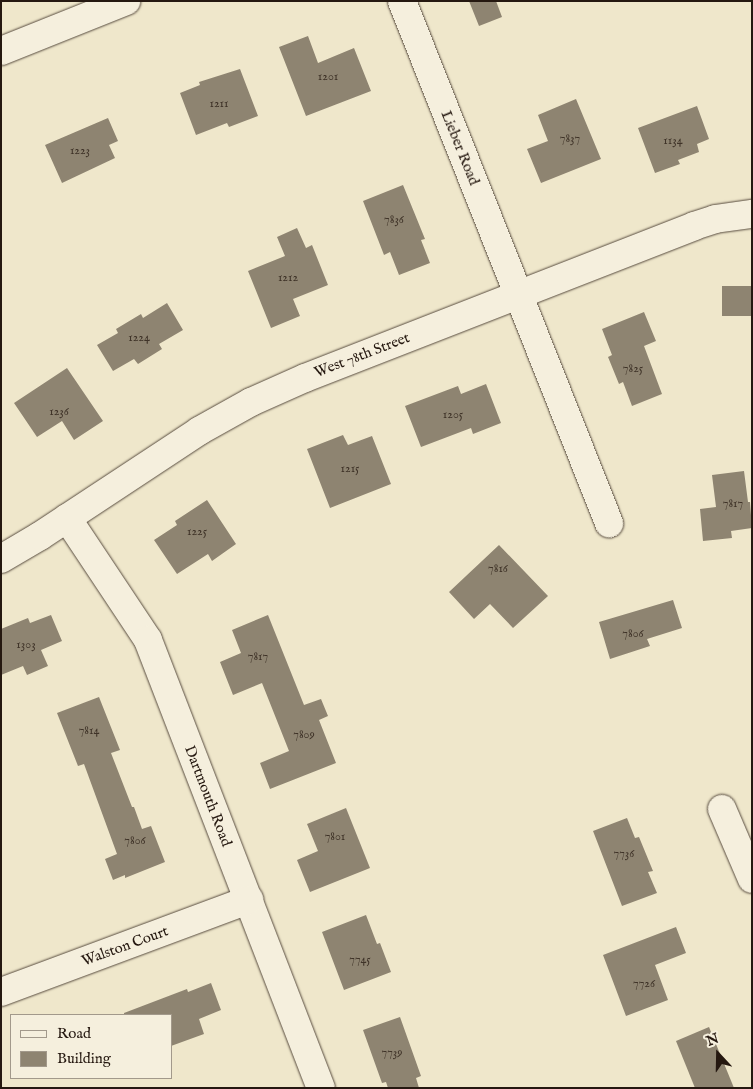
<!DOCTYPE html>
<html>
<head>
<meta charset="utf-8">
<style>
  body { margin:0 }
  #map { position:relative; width:753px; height:1089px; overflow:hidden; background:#efe7cb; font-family:"IM FELL English",serif }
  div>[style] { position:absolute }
  .building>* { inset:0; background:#8e8471; transform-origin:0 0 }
  .roads { filter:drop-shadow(0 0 1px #584c3f) drop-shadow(0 0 1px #584c3f) }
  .minor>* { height:28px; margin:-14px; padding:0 14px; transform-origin:14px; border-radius:14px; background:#f5efdd }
  .secondary>* { height:28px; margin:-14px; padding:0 14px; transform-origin:14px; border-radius:14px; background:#f5efdd }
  span { translate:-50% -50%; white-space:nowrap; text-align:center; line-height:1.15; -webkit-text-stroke:4px #f5efdd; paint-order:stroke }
  .number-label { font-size:12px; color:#3f3328 }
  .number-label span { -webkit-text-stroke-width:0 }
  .street-label { font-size:15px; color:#251810 }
  .frame { position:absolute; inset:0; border:2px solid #251810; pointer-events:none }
  .legend { position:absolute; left:10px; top:1014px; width:162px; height:65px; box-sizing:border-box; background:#f5efdd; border:1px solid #a2998b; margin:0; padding:6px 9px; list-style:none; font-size:15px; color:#251810 }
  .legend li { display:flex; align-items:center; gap:10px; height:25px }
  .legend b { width:25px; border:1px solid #a2998b }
  .north { position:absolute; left:693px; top:1029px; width:50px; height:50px; -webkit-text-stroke:4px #f5efdd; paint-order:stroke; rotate:339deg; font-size:14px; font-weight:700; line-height:20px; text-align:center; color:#251810 }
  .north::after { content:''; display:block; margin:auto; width:18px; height:22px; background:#251810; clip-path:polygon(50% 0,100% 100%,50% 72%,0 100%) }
</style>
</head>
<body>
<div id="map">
  <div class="building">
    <div style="clip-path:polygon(469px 1px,496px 1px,502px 17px,479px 26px)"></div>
    <div style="clip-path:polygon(308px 36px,318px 63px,354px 48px,371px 91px,306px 116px,279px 47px)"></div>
    <div style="clip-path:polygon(240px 69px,258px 116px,229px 127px,227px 123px,196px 135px,180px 93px,200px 85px,199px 82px)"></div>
    <div style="clip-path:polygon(576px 99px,601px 159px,541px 183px,527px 149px,548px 141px,538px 115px)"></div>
    <div style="clip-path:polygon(697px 106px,709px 139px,697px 144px,699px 152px,678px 160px,680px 164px,655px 173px,638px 128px)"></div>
    <div style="clip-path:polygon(108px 118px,118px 141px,109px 145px,115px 158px,62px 183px,45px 145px)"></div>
    <div style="clip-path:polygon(403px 185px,425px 239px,421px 240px,430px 263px,399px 275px,390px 252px,384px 255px,363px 201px)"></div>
    <div style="clip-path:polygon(297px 228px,306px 248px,312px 245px,328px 285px,293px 299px,300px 316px,271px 328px,248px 271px,285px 256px,277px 237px)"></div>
    <div style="left:752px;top:286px;width:30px;height:30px;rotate:90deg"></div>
    <div style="clip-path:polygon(167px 303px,183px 330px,159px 344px,162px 349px,138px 364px,134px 359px,113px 371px,97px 345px,118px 333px,116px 329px,141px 314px,143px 318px)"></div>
    <div style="clip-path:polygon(644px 312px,656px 341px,644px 346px,662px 394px,632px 406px,623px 382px,619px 384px,608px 357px,612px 355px,602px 329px)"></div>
    <div style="clip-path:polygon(67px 368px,103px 421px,74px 440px,62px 421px,37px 437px,14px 403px)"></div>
    <div style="clip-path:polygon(486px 384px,501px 423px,473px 434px,471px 428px,421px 447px,405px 406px,458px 386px,461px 394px)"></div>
    <div style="clip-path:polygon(343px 435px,348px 445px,372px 436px,391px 484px,330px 508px,307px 449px)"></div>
    <div style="clip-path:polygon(744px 471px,748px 502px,750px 502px,752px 528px,731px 531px,732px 538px,703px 541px,700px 509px,716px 507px,712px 475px)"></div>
    <div style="clip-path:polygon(207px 500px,236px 544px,212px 561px,208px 554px,177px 574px,154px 540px,177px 525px,175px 521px)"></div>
    <div style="clip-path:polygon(499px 545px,548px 596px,513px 628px,490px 604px,474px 619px,449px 592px)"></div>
    <div style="clip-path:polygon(673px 600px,682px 628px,647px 639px,650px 646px,610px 659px,599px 622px)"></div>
    <div style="clip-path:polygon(51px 615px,62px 641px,41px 650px,48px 666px,27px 675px,23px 666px,1px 675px,1px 629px,28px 618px,30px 623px)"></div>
    <div style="clip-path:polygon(268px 615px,304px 705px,321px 699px,328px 716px,319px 720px,336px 763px,270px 789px,260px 763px,289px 751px,262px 683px,233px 695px,220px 662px,241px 653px,232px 630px)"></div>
    <div style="clip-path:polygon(99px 697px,120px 750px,111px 753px,132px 807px,134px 807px,142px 829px,151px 826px,165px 862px,125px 878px,125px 875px,113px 880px,105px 859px,117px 854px,84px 764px,78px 766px,57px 713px)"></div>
    <div style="clip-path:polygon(346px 808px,370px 868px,310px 892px,297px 860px,318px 851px,307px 824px)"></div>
    <div style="clip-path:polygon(627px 818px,635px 838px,639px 837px,653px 871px,648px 872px,657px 893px,622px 906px,593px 831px)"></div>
    <div style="clip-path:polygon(366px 915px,377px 944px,380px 943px,391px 972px,344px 990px,322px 932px)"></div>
    <div style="clip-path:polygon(676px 927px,686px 953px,655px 965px,668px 1000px,626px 1016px,603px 955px)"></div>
    <div style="clip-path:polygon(211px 983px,221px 1010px,199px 1019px,204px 1034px,171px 1046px,171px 1015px,124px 1015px,124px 1013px,187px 989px,188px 992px)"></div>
    <div style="clip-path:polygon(400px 1017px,421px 1076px,416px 1078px,419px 1088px,388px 1088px,386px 1082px,382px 1083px,363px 1030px)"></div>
    <div style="clip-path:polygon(709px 1027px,734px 1088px,695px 1088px,676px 1041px)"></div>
  </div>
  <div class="roads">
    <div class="minor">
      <div style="left:402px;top:1px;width:562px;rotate:68.37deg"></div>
      <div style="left:67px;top:518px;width:146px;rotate:56.4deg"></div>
      <div style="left:148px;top:640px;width:480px;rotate:68.9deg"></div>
      <div style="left:1px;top:559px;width:45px;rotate:-30.5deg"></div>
      <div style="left:40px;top:536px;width:191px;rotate:-33.4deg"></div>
      <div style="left:199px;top:431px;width:60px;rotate:-29.1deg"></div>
      <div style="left:251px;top:402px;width:59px;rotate:-24deg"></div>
      <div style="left:305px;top:378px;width:418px;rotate:-21.3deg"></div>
      <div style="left:694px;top:226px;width:22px;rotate:-18deg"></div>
      <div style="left:715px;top:219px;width:37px;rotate:-8deg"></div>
      <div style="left:722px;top:809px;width:76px;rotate:66.8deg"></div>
      <div style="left:1px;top:992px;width:265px;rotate:-20.4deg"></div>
    </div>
    <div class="secondary">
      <div style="left:1px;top:51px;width:135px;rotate:-21.8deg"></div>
    </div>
  </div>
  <div class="number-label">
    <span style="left:328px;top:77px">1201</span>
    <span style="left:219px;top:104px">1211</span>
    <span style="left:570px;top:139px">7837</span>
    <span style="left:673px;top:141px">1134</span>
    <span style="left:80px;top:151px">1223</span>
    <span style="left:394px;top:220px">7836</span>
    <span style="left:288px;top:278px">1212</span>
    <span style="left:139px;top:338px">1224</span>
    <span style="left:633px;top:369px">7825</span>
    <span style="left:59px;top:412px">1236</span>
    <span style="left:453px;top:415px">1205</span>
    <span style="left:350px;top:469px">1215</span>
    <span style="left:733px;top:504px">7817</span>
    <span style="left:197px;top:532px">1225</span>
    <span style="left:498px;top:569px">7816</span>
    <span style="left:633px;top:634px">7806</span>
    <span style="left:26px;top:645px">1303</span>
    <span style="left:258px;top:657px">7817</span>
    <span style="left:89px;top:731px">7814</span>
    <span style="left:304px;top:735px">7809</span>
    <span style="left:335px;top:837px">7801</span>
    <span style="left:135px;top:841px">7806</span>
    <span style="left:624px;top:854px">7736</span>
    <span style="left:360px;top:960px">7745</span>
    <span style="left:644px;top:984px">7726</span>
    <span style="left:392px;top:1053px">7739</span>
  </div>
  <div class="street-label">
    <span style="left:460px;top:148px;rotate:68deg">Lieber Road</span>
    <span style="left:362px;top:355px;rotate:-21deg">West 78th Street</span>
    <span style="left:208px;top:796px;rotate:69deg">Dartmouth Road</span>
    <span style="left:125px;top:946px;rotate:-20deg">Walston Court</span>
  </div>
  <div class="frame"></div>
  <ul class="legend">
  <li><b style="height:6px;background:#f5efdd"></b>Road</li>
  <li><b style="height:14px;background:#8e8471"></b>Building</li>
  </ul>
  <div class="north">N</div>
</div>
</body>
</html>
